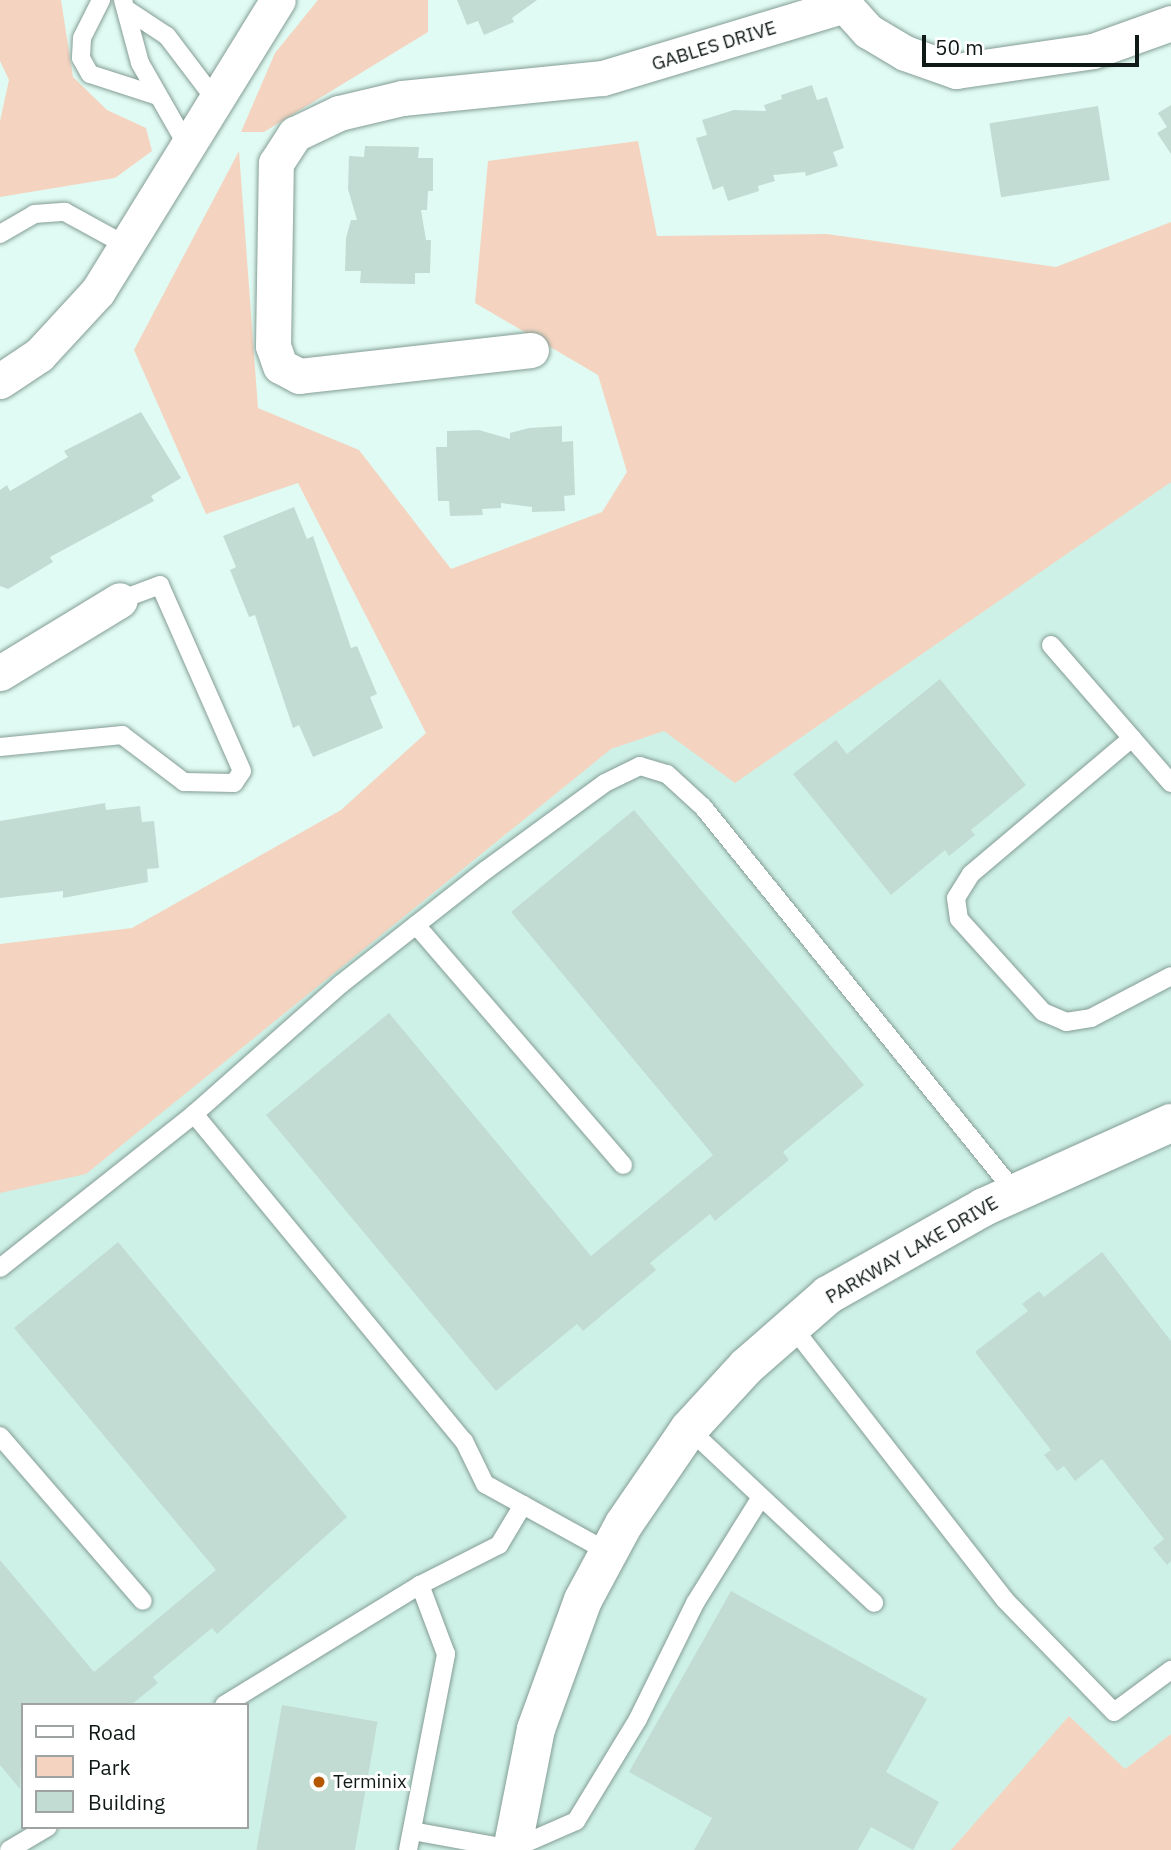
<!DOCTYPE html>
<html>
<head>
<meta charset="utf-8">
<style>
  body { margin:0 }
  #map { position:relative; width:1171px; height:1850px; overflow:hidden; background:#e0fbf3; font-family:"IBM Plex Sans",sans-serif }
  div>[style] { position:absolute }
  .built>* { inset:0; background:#cef1e7 }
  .green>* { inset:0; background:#f4d4c0 }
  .building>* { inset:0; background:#c2dcd4; transform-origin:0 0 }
  .roads { filter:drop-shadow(0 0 2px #849d95) drop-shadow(0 0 2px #849d95) }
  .lane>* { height:18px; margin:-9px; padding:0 9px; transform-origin:9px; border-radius:9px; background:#fff }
  .street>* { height:35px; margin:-17.5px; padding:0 17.5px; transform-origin:17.5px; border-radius:17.5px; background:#fff }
  .secondary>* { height:38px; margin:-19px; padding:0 19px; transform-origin:19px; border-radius:19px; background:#fff }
  .dots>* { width:19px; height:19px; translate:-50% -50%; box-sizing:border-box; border:4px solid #fff; border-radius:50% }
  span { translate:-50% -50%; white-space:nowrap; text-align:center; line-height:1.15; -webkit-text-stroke:6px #fff; paint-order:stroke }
  .street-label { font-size:19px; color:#0f1916 }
  .poi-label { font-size:19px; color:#0f1916 }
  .left { translate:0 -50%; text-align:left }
  .legend { position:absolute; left:21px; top:1703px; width:228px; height:126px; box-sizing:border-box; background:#fff; border:2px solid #9fa3a2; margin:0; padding:9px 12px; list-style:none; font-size:21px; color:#0f1916 }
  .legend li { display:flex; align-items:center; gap:14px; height:35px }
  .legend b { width:35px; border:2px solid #9fa3a2 }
  .scale { position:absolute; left:922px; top:35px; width:217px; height:32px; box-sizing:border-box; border:4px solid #0f1916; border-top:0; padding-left:9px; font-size:21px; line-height:24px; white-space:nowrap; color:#0f1916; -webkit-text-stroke:5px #fff; paint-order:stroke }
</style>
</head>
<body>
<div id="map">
  <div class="built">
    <div style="clip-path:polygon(evenodd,1171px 325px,1171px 1850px,0 1850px,0 1039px,1171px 325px,23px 1705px,247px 1705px,247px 1827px,23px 1827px,23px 1705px)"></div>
  </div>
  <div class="green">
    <div style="clip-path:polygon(0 0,61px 0,73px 77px,107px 110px,146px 128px,152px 151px,115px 178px,0 197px,0 121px,9px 80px,0 61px)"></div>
    <div style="clip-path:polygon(318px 0,428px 0,428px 32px,264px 132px,241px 132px,275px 53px)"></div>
    <div style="clip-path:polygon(638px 141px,657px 236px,827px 234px,1056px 267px,1171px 222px,1171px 482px,735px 783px,664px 731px,611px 749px,86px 1174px,0 1193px,0 944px,132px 928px,341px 810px,426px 733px,298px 483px,206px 514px,134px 350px,239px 151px,258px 408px,359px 450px,451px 569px,602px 512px,627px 472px,598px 375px,475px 303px,488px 161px)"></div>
    <div style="clip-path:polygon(1069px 1716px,1125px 1769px,1171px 1734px,1171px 1850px,951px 1850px)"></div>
  </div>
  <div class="building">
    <div style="clip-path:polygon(457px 0,537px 0,512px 18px,514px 22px,484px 35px,478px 21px,467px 25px)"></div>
    <div style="clip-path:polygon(812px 85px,817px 100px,827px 97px,844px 148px,833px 152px,838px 166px,806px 176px,805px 172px,773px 175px,775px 181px,758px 186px,759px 191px,728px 201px,723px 186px,713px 190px,696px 138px,707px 135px,702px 120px,734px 110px,766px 111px,764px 105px,782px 99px,781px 95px)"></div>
    <div style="clip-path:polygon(1171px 105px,1171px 154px,1157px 133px,1167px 127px,1158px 113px)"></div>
    <div style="left:1098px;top:106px;width:75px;height:110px;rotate:81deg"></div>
    <div style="clip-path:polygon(365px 146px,419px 147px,418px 158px,433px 158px,433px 191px,428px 191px,427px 210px,421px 210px,426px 240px,431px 240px,430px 273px,415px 273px,415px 284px,360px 283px,361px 271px,345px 271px,346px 238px,351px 220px,357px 220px,348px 189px,349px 156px,364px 157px)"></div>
    <div style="clip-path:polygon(141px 412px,181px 478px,151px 496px,154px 501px,50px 557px,53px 562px,8px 589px,0 586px,0 490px,7px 485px,10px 491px,68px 457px,64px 451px)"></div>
    <div style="clip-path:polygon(562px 426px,562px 442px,573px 441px,575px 495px,564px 496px,565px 511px,532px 512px,532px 507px,501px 503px,501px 508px,482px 509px,483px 515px,450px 516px,449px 501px,438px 501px,436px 447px,447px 447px,447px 431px,479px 430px,510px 439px,510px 433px,529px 428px)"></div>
    <div style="clip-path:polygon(294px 507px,307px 539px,313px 536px,351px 648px,357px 646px,377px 694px,370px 697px,383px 728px,313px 757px,299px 725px,293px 728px,255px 615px,249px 617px,230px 570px,236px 567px,223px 536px)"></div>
    <div style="clip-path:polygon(940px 679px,1026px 785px,971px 830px,975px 835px,949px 856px,945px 850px,891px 895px,793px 774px,836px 740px,847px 754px)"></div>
    <div style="clip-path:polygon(105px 803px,106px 810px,140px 806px,142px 822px,154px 821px,159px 868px,147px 869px,148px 882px,63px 898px,63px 891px,0 898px,0 821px)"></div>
    <div style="clip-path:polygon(634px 810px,864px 1085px,783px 1152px,789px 1160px,715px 1221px,710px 1214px,650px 1263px,656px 1270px,583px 1331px,577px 1324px,496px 1391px,266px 1115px,389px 1013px,591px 1256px,713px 1155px,511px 912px)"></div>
    <div style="clip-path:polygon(118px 1242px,347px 1517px,217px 1634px,212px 1628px,153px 1677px,158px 1683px,131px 1705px,23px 1705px,20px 1789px,0 1765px,0 1560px,94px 1672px,216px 1570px,14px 1328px)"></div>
    <div style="clip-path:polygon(1102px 1252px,1171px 1341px,1171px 1561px,1167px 1565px,1153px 1548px,1164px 1539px,1102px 1459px,1075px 1481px,1064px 1466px,1057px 1471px,1044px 1455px,1051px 1450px,975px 1352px,1028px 1311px,1022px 1304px,1039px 1291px,1044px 1297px)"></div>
    <div style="clip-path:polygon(731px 1591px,927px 1699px,886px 1772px,939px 1802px,913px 1850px,871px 1827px,858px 1850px,694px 1850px,712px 1818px,629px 1772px)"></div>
    <div style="left:282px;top:1705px;width:97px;height:147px;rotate:10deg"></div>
  </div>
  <div class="roads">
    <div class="lane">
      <div style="left:101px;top:0;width:42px;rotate:116.6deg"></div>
      <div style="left:82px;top:38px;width:20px;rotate:93deg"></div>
      <div style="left:81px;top:58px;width:18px;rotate:61deg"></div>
      <div style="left:90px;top:74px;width:71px;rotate:17.9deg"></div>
      <div style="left:123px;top:0;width:65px;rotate:74.9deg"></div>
      <div style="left:140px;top:63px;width:99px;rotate:60.3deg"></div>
      <div style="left:126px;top:9px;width:49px;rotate:33.4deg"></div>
      <div style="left:167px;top:36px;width:78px;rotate:52.8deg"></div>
      <div style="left:0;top:234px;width:39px;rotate:-30deg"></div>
      <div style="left:34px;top:214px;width:31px;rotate:-4deg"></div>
      <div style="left:65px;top:212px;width:71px;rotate:28.7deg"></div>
      <div style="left:1051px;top:645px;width:183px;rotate:49deg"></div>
      <div style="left:1132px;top:738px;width:211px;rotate:139.8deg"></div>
      <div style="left:971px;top:874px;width:28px;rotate:122deg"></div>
      <div style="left:956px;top:898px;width:21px;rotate:82deg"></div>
      <div style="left:959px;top:919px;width:125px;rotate:47.9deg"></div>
      <div style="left:1043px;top:1012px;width:25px;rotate:23deg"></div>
      <div style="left:1066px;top:1022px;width:25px;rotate:-9deg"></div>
      <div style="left:1091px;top:1018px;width:90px;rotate:-27.7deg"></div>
      <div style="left:0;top:747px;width:123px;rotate:-5.6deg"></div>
      <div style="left:122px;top:735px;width:78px;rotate:37.2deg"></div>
      <div style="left:184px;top:782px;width:50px;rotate:1.1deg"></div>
      <div style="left:234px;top:783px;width:14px;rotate:-56deg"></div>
      <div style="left:242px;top:771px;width:203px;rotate:-113.8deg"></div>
      <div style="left:160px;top:585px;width:43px;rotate:159.4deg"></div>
      <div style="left:416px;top:925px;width:317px;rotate:49.2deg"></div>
      <div style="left:194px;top:1114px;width:196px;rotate:-41.5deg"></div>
      <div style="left:341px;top:984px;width:184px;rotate:-38.2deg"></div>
      <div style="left:486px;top:870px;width:147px;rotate:-36.2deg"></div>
      <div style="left:605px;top:783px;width:39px;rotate:-26deg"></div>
      <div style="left:640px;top:766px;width:28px;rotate:17deg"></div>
      <div style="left:667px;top:774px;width:49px;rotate:42.5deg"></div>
      <div style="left:703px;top:807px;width:496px;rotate:51deg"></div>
      <div style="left:0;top:1268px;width:248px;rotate:-38.4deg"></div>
      <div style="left:194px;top:1114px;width:424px;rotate:50.5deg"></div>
      <div style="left:464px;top:1441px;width:48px;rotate:64deg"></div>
      <div style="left:485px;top:1484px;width:141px;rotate:28.9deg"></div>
      <div style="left:791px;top:1325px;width:348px;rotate:52.1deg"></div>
      <div style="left:1005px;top:1600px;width:156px;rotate:45.8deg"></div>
      <div style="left:1114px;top:1712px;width:71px;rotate:-36.4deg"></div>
      <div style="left:689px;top:1429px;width:254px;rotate:43.2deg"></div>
      <div style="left:0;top:1436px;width:218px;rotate:49.1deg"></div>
      <div style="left:224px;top:1705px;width:230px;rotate:-31.5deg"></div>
      <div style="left:412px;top:1831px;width:102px;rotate:10.2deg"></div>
      <div style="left:512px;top:1849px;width:70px;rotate:-23.6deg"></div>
      <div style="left:576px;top:1821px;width:119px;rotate:-58.7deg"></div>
      <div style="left:638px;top:1719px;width:129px;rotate:-63.8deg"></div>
      <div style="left:695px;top:1603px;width:121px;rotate:-58.1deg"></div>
      <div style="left:9px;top:1850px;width:45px;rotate:-30.5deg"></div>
      <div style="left:408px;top:1850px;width:200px;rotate:-79deg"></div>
      <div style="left:446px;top:1654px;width:74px;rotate:-110.6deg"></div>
      <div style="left:420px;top:1585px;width:89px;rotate:-26.9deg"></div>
      <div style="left:499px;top:1545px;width:47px;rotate:-59deg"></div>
    </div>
    <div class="street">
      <div style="left:840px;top:0;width:42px;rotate:47.9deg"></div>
      <div style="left:868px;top:31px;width:43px;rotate:30.7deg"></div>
      <div style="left:905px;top:53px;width:54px;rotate:19.4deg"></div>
      <div style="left:956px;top:71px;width:138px;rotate:-8.3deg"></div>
      <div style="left:1093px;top:51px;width:83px;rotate:-19.7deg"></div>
      <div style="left:531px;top:350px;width:233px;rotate:173.6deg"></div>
      <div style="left:299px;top:376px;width:21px;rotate:-152deg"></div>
      <div style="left:280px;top:366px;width:21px;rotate:-109deg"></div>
      <div style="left:273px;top:346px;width:183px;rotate:-89.1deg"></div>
      <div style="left:276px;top:163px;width:35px;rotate:-57deg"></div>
      <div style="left:295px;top:134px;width:49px;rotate:-25.5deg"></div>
      <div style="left:339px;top:113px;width:65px;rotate:-13.4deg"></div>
      <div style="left:402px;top:98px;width:202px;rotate:-5.7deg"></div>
      <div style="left:603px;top:78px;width:250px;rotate:-16.8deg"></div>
      <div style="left:0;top:381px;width:47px;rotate:-33.7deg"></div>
      <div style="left:39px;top:355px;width:87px;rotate:-47.3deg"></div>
      <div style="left:98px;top:291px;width:342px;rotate:-58.3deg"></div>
      <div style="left:0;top:673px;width:140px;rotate:-31.3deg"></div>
    </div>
    <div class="secondary">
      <div style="left:512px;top:1850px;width:123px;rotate:-78.8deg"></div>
      <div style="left:536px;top:1729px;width:137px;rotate:-70deg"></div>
      <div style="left:583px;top:1600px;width:86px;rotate:-61.7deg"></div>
      <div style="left:624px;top:1524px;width:115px;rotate:-55.6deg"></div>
      <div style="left:689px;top:1429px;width:86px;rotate:-47.4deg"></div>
      <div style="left:747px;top:1366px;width:108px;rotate:-41.2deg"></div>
      <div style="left:828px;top:1295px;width:179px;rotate:-29.4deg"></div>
      <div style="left:984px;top:1207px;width:205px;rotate:-24.2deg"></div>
    </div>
  </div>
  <div class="dots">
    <div style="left:319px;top:1782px;background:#b45700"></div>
  </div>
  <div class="street-label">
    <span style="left:714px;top:46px;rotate:-17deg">GABLES DRIVE</span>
    <span style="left:912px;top:1250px;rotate:-30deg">PARKWAY LAKE DRIVE</span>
  </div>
  <div class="poi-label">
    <span class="left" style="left:333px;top:1782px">Terminix</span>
  </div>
  <ul class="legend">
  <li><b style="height:9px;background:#fff"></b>Road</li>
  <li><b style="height:19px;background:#f4d4c0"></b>Park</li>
  <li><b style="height:19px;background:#c2dcd4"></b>Building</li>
  </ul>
  <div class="scale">50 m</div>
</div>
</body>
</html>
